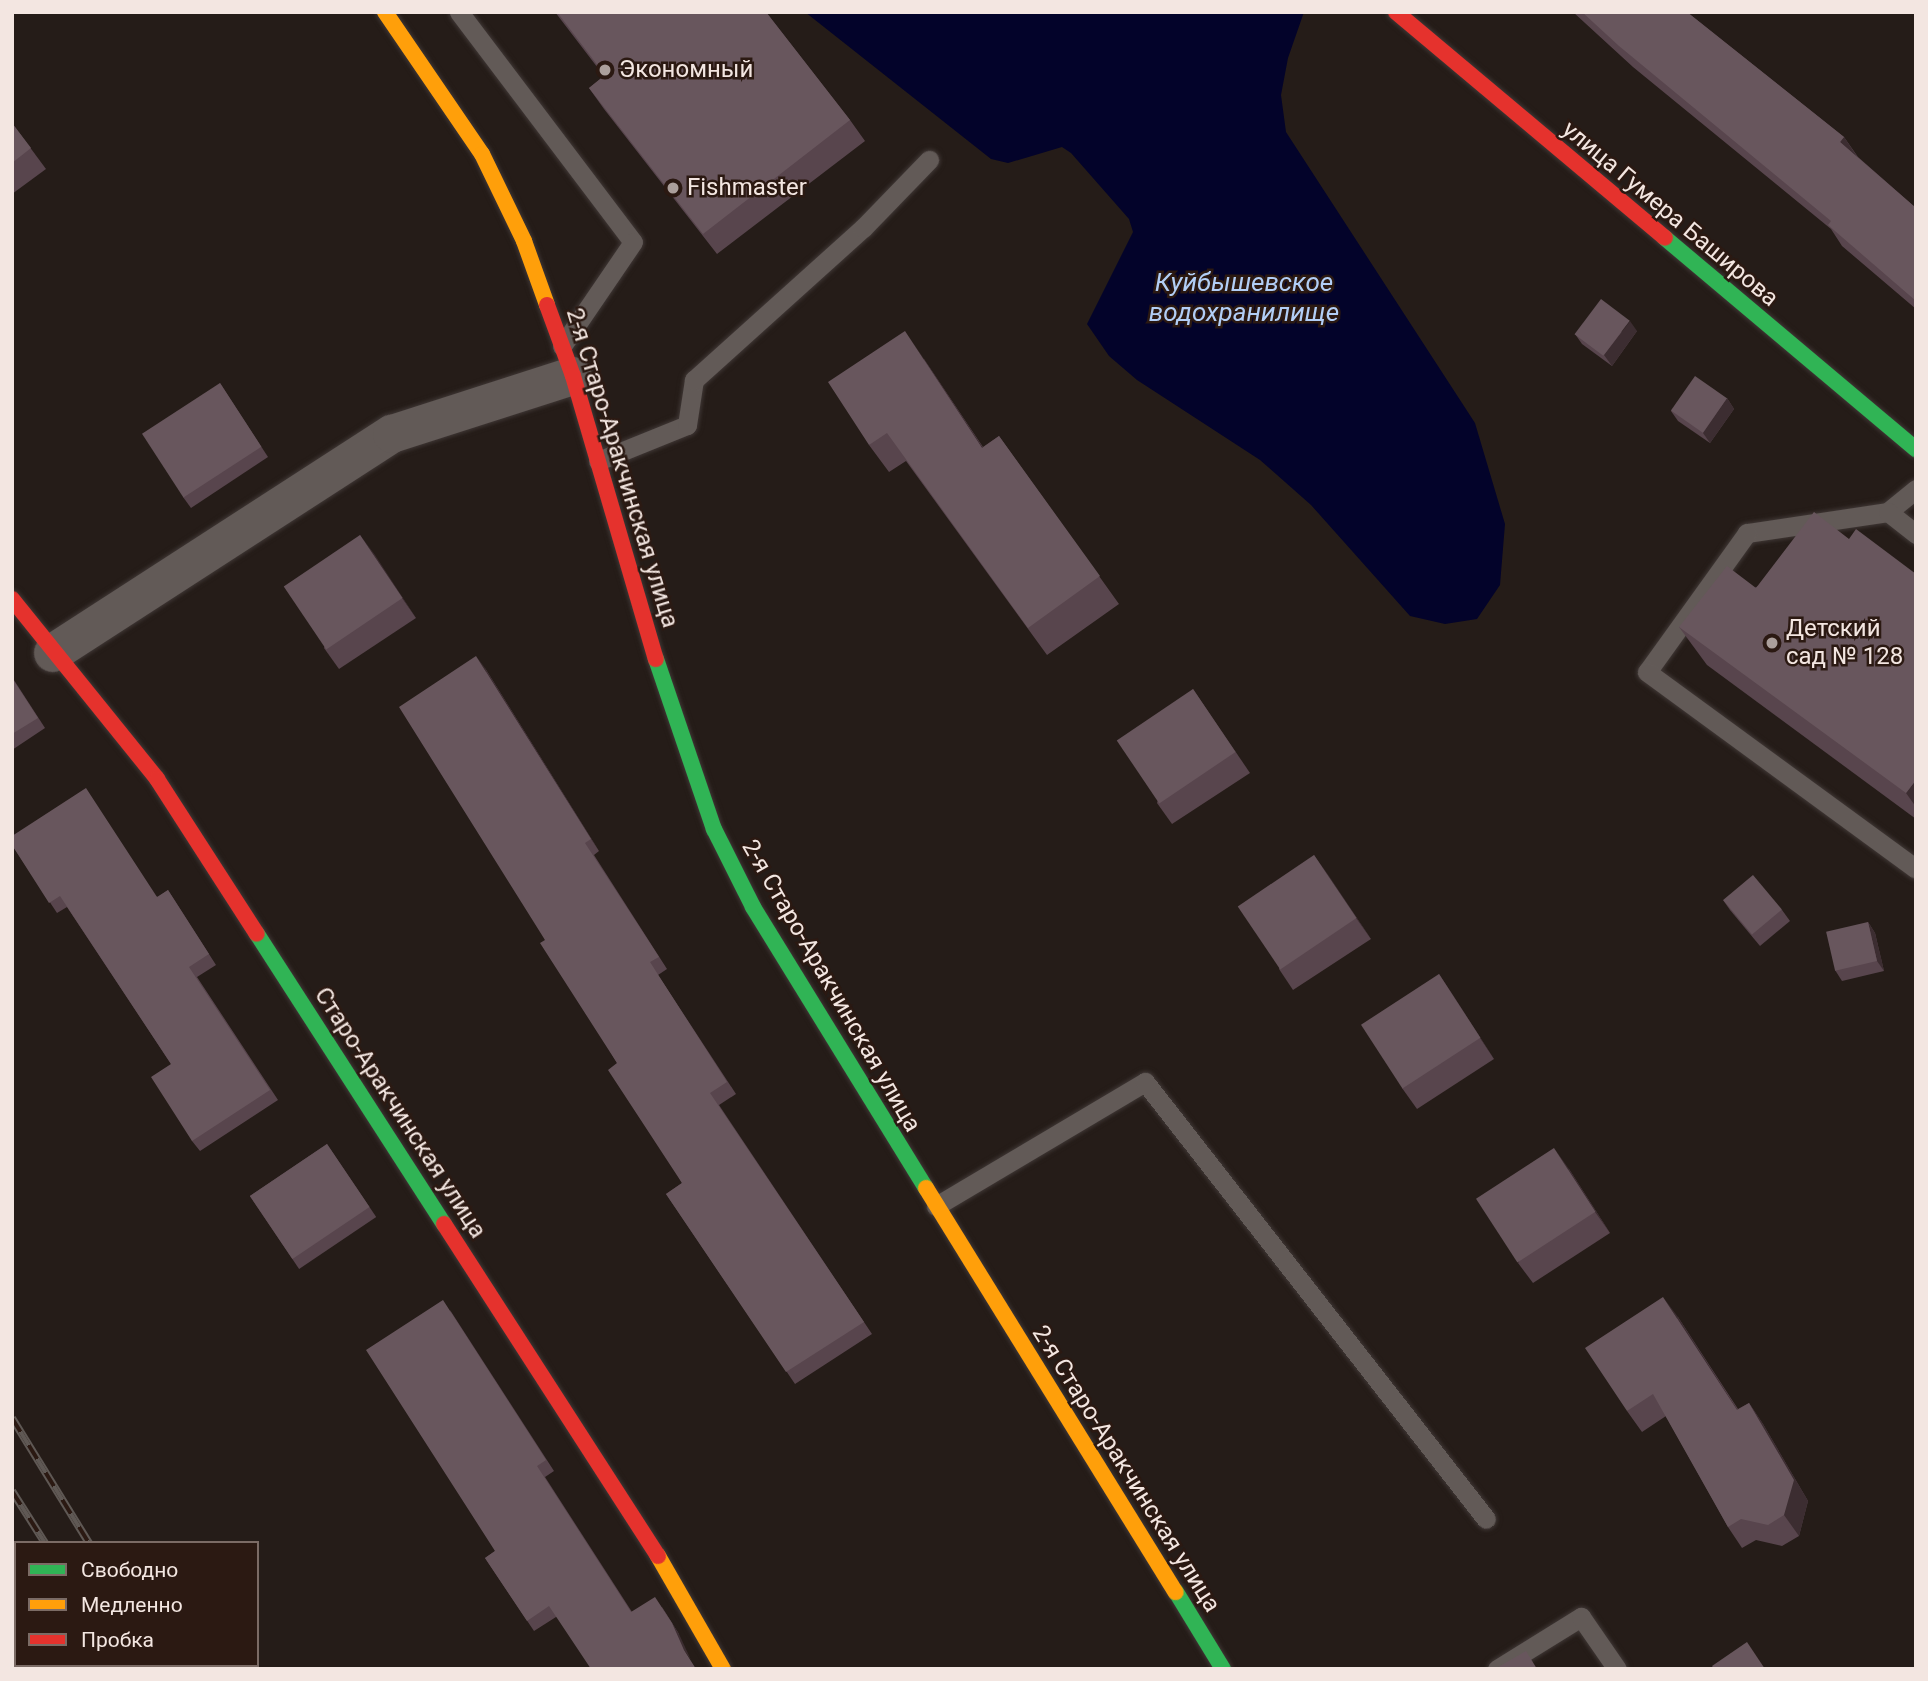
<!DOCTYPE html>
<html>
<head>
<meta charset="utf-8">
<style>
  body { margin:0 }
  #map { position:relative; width:1928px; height:1681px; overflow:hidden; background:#251c18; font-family:Roboto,sans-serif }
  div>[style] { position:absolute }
  .water>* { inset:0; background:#03032a }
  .roads { filter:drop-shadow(0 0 2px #3f3735) drop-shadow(0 0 2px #3f3735) }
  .lane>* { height:19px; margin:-9.5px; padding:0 9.5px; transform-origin:9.5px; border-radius:9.5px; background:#625a57 }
  .street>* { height:38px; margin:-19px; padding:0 19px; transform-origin:19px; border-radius:19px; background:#625a57 }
  .fast>* { height:16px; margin:-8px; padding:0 8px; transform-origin:8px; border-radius:8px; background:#30b455 }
  .slow>* { height:16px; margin:-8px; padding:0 8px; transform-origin:8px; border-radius:8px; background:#ff9f0a }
  .jam>* { height:16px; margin:-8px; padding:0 8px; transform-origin:8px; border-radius:8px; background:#e5322d }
  .rail>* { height:8px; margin-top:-4px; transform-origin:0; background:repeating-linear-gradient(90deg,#2b1912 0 16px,#5f5854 0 32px); box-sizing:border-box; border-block:2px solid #5f5854 }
  .wall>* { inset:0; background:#58454d; transform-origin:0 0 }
  .shaded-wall>* { inset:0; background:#3c2d31 }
  .building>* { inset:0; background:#68565d; transform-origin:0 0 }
  .dots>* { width:19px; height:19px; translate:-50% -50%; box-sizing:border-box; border:4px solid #2b1912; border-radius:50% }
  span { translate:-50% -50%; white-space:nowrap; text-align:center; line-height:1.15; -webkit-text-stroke:5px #2b1912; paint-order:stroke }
  .poi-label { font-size:24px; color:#f3e6e1 }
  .left { translate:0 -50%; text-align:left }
  .street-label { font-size:24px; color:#f3e6e1 }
  .water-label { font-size:26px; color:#b2cef6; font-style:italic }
  .frame { position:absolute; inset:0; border:14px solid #f3e6e1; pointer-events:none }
  .legend { position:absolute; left:14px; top:1541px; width:245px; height:126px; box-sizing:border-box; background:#2b1912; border:2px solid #7b6b65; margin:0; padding:9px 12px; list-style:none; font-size:21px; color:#f3e6e1 }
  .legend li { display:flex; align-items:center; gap:14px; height:35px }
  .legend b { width:35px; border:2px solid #7b6b65 }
</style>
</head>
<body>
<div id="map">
  <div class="water">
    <div style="clip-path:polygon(805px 12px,1304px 12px,1288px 58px,1281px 95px,1286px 132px,1475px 423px,1505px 524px,1500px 585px,1477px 619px,1445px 624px,1410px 616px,1311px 505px,1260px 460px,1137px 380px,1109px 356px,1087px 324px,1133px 232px,1129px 219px,1071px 153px,1062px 147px,1008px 163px,991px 159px)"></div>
  </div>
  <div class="roads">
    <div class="lane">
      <div style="left:459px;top:12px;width:288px;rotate:52.9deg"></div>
      <div style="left:633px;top:242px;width:126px;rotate:124.3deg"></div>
      <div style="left:598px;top:461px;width:96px;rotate:-22deg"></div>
      <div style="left:687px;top:425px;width:46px;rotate:-81.2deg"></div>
      <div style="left:694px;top:380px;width:227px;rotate:-42deg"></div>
      <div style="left:863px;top:228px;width:95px;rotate:-45.9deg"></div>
      <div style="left:1916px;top:489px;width:36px;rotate:141deg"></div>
      <div style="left:1888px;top:512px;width:143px;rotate:171.5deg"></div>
      <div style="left:1747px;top:533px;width:171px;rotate:125.7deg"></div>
      <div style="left:1647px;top:672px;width:333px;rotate:36.2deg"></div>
      <div style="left:1888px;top:512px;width:36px;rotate:38deg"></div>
      <div style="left:936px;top:1206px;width:243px;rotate:-30.7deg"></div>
      <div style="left:1145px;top:1082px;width:554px;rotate:52.03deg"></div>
      <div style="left:1497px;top:1669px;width:99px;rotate:-31.8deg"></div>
      <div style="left:1581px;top:1617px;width:63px;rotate:55.3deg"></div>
    </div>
    <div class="street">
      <div style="left:53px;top:653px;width:404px;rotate:-32.9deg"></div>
      <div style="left:392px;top:434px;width:190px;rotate:-17.8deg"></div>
    </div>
    <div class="fast">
      <div style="left:1665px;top:238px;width:328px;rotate:40.1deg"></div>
      <div style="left:656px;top:659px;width:180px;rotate:71.2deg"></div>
      <div style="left:714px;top:829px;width:87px;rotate:63.4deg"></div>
      <div style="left:753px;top:907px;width:330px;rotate:58.4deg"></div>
      <div style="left:257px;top:934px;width:345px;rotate:57.2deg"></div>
      <div style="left:1176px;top:1592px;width:90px;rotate:58.6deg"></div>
    </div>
    <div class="slow">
      <div style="left:385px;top:12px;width:172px;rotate:55.7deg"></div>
      <div style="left:482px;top:154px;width:97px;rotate:64.2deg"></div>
      <div style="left:524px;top:241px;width:68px;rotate:70.2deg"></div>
      <div style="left:926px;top:1188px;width:475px;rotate:58.3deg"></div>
      <div style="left:658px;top:1556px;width:130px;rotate:60.1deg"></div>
    </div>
    <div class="jam">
      <div style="left:1396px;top:12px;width:351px;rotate:40deg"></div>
      <div style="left:547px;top:305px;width:76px;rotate:69.9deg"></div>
      <div style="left:573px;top:376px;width:295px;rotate:73.7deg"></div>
      <div style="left:12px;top:599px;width:231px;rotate:51.1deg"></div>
      <div style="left:157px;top:779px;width:184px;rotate:57.2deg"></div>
      <div style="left:444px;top:1224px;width:395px;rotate:57.2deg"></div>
    </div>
  </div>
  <div class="rail">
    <div style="left:12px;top:1418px;width:147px;rotate:58.4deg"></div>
    <div style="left:12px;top:1491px;width:62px;rotate:57.6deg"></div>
    <div style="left:121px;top:1665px;width:4px;rotate:63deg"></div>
    <div style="left:164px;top:1665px;width:4px;rotate:63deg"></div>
  </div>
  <div class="wall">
    <div style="clip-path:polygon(555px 12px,766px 12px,850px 120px,865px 141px,717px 254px,604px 109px,589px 88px,604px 76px)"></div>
    <div style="clip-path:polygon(1573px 12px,1687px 12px,1844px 137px,1858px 157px,1916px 208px,1916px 309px,1842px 246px,1831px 229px,1633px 67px)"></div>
    <div style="clip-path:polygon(12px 123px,46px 169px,12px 194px)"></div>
    <div style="clip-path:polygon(1637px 331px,1612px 366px,1582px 344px,1575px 334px)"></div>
    <div style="clip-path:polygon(924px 359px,983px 447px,999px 436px,1119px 604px,1047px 655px,906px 461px,889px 472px,869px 445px)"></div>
    <div style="clip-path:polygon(220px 383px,268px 457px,191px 508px,183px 497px)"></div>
    <div style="clip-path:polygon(1727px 398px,1734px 409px,1710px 443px,1678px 421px,1671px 411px)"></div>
    <div style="clip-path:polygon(360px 535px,416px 618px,339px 669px,324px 648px)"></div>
    <div style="clip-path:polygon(1849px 539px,1916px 574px,1916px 819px,1707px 665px,1679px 627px)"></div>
    <div style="clip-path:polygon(485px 668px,599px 851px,594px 855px,667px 969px,658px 975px,736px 1094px,719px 1105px,872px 1334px,795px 1384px,666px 1194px,682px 1183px,617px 1063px,545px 940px)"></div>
    <div style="clip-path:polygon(12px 677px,45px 728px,12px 750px)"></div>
    <div style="clip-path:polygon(1193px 689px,1250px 773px,1172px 824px,1157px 803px)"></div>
    <div style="clip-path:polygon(12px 845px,158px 897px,168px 890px,216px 965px,197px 977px,278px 1100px,200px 1151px,192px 1141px,171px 1064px,67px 907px,57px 913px)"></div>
    <div style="clip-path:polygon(1314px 855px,1371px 939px,1293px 990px,1279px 969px)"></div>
    <div style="clip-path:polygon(1723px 900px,1782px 910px,1790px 921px,1760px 946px,1730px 910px)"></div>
    <div style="clip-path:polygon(1868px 922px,1875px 933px,1884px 971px,1842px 981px,1835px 970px)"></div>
    <div style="clip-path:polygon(1439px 974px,1494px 1059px,1417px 1109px,1402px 1088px)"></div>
    <div style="left:327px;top:1144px;width:88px;height:93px;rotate:56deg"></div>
    <div style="clip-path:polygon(1569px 1169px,1610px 1233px,1533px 1283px,1518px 1263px)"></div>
    <div style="clip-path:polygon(450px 1310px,554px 1471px,545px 1477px,632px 1612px,662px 1607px,679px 1634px,556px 1617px,534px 1631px,485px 1558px,495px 1551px)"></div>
    <div style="clip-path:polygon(1678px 1317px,1738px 1409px,1749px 1403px,1763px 1424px,1808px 1501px,1799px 1536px,1782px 1546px,1756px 1540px,1742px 1548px,1728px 1527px,1666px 1416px,1642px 1432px,1627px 1411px)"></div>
  </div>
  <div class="shaded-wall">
    <div style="clip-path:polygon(1844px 137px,1858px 158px,1840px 142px)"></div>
    <div style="clip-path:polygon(1630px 321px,1637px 331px,1612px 366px,1604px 355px)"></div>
    <div style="clip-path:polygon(905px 331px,924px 359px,1001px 475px,982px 448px)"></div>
    <div style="clip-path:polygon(1727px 398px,1734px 409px,1710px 443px,1703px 433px)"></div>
    <div style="clip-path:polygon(360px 535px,375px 555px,416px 618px,402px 598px)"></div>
    <div style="clip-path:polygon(476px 656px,485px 668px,599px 851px,591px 839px)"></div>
    <div style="clip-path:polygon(1916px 780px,1916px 807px,1906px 793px)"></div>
    <div style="clip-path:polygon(1314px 855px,1329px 876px,1371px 939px,1356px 918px)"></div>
    <div style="clip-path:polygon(1868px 922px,1875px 933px,1884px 971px,1877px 961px)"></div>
    <div style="clip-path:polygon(1439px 974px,1453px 995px,1494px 1059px,1480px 1038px)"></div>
    <div style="clip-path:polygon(1554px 1148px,1569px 1169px,1610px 1233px,1595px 1212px)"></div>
    <div style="clip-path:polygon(1663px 1297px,1678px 1317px,1751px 1431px,1737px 1410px)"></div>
    <div style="clip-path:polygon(1749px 1403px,1763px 1424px,1808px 1501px,1799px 1536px,1784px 1515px)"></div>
    <div style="clip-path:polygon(655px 1597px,679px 1634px,691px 1660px,684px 1650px)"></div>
  </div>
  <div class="building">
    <div style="clip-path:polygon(557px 12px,766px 12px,850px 120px,703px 234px,589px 88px,605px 75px)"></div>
    <div style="clip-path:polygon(1582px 12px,1687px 12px,1844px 137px,1840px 142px,1916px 208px,1916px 301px,1828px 225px,1831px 221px,1619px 46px)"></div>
    <div style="clip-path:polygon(12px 123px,31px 148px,12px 163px)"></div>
    <div style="left:1601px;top:299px;width:36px;height:44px;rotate:37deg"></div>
    <div style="clip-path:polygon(905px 331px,982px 448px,999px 436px,1100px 576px,1028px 628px,887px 433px,869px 445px,828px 382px)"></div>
    <div style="left:1695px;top:376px;width:39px;height:42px;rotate:35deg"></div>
    <div style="left:220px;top:383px;width:76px;height:93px;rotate:57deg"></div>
    <div style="clip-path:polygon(1814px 512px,1849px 539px,1856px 529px,1916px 574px,1916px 689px,1914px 692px,1916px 693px,1916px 780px,1906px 793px,1679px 627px,1727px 566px,1756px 588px)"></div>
    <div style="left:360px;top:535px;width:76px;height:92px;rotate:56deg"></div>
    <div style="clip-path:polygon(476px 656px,591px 839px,585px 843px,659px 957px,650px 962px,727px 1082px,710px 1093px,864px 1322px,786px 1372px,666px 1194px,682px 1183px,608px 1070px,617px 1063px,540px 943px,545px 940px,399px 707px)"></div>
    <div style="clip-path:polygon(12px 678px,38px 718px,12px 734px)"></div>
    <div style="left:1193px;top:689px;width:76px;height:92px;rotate:56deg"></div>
    <div style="clip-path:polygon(86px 788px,157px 897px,168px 890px,209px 954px,189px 967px,270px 1090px,192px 1141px,151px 1077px,171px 1064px,60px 896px,49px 903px,12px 845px,12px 836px)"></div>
    <div style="left:1314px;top:855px;width:76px;height:92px;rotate:56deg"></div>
    <div style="left:1753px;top:875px;width:45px;height:39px;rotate:50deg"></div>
    <div style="left:1868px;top:922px;width:40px;height:43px;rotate:77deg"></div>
    <div style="left:1439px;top:974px;width:76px;height:93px;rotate:57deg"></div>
    <div style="left:327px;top:1144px;width:76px;height:93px;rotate:56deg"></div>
    <div style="left:1554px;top:1148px;width:76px;height:93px;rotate:57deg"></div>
    <div style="clip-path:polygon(1663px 1297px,1737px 1410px,1749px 1403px,1794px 1480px,1784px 1515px,1768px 1525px,1741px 1519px,1728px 1527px,1653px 1394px,1627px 1411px,1585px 1348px)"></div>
    <div style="clip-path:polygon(443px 1300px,546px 1460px,537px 1466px,631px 1612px,655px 1597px,672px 1623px,684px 1650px,696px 1669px,591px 1669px,549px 1606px,527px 1621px,485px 1558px,495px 1551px,366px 1350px)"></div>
    <div style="clip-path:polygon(1747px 1642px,1765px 1669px,1714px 1669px,1712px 1666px)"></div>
    <div style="clip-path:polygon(1526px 1651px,1537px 1669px,1495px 1669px)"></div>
  </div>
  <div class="dots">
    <div style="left:605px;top:70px;background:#ab9f9b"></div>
    <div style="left:673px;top:188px;background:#ab9f9b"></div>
    <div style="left:1772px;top:643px;background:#ab9f9b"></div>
  </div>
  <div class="poi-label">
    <span class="left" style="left:619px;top:70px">Экономный</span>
    <span class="left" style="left:687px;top:188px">Fishmaster</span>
    <span class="left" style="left:1786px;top:643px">Детский<br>сад № 128</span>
  </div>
  <div class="street-label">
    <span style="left:1670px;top:214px;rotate:40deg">улица Гумера Баширова</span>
    <span style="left:622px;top:468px;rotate:73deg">2-я Старо-Аракчинская улица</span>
    <span style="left:831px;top:986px;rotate:60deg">2-я Старо-Аракчинская улица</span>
    <span style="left:400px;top:1113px;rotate:57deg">Старо-Аракчинская улица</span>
    <span style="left:1126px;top:1469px;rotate:58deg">2-я Старо-Аракчинская улица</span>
  </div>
  <div class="water-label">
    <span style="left:1244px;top:298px">Куйбышевское<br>водохранилище</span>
  </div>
  <div class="frame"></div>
  <ul class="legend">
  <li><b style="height:9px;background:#30b455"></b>Свободно</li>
  <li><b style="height:9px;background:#ff9f0a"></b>Медленно</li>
  <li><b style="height:9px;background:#e5322d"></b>Пробка</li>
  </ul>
</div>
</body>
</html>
